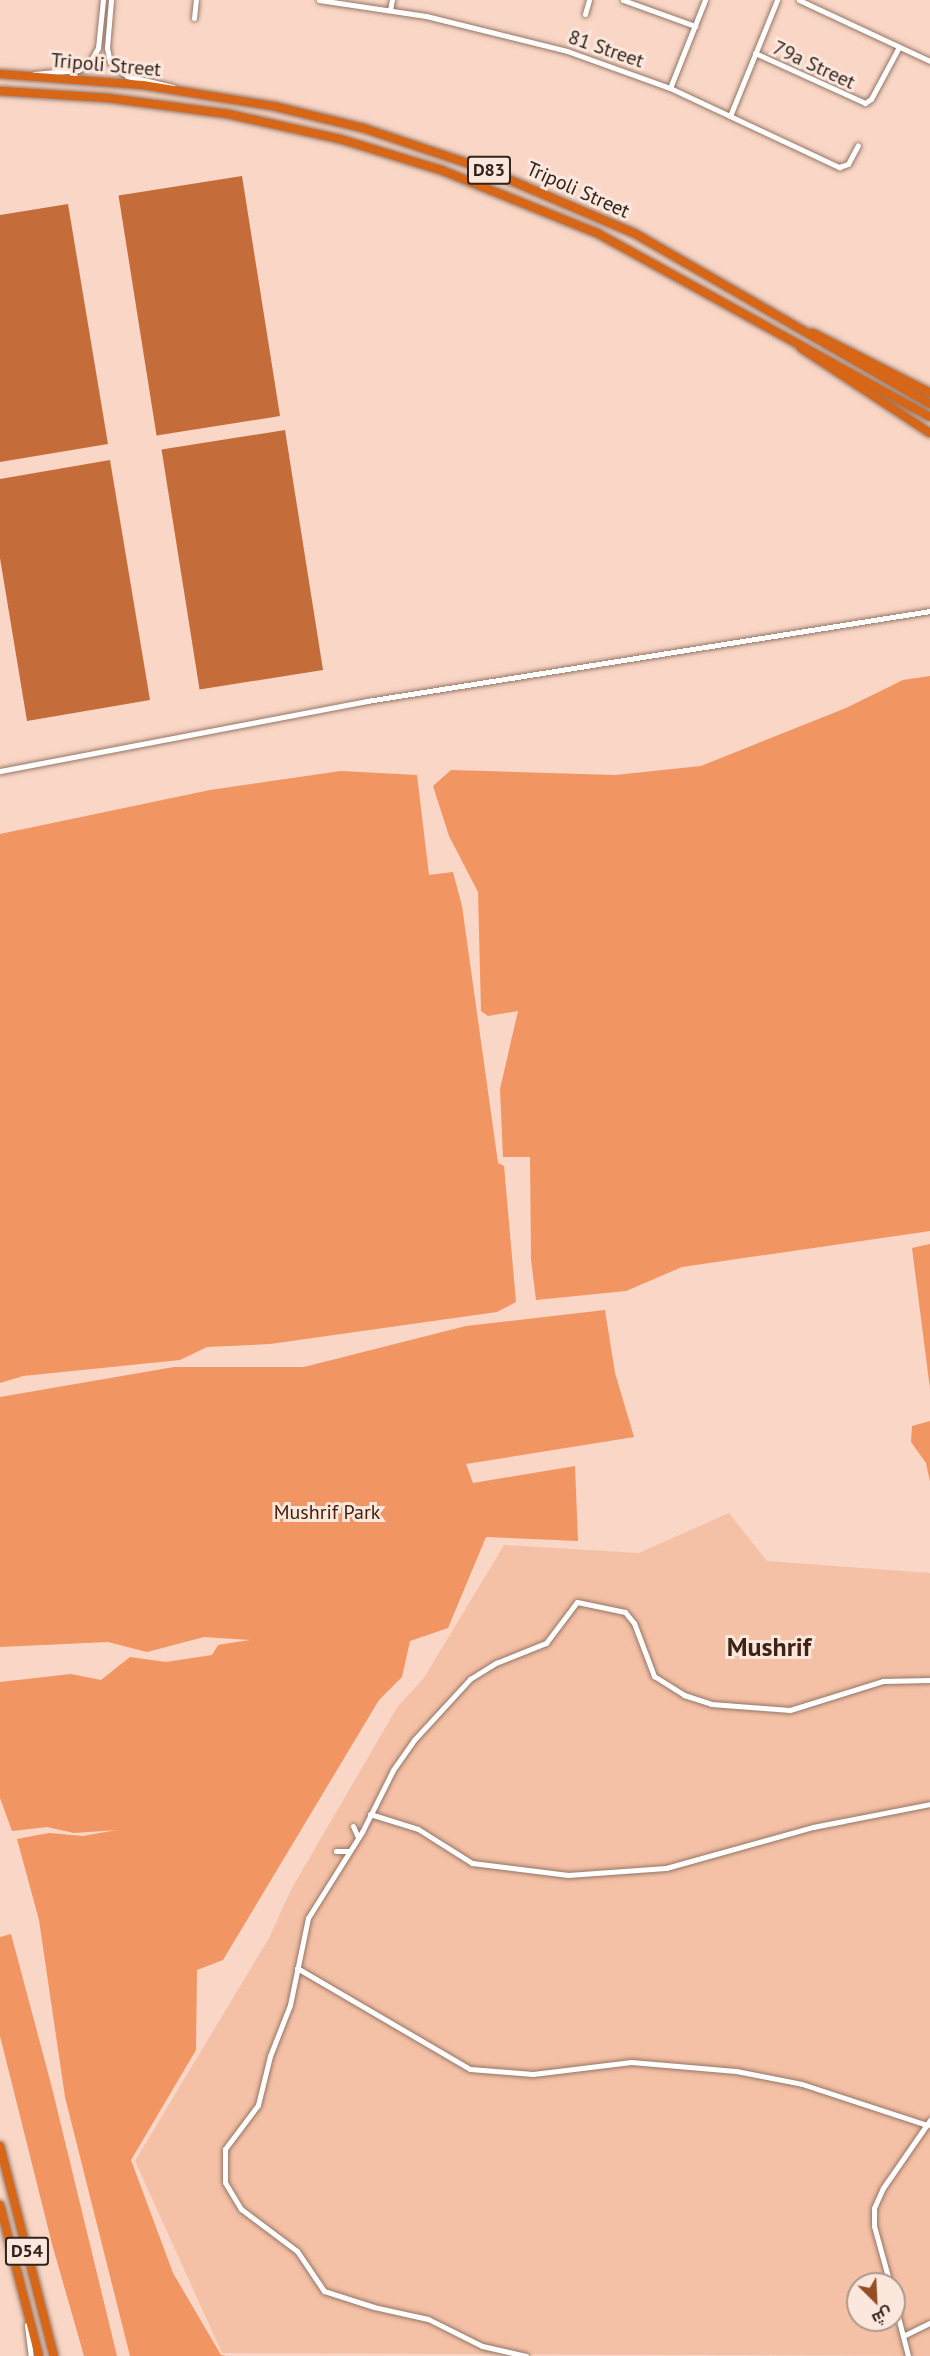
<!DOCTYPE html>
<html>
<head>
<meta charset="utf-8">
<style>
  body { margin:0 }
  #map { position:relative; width:930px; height:2356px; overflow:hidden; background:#f9d6c5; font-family:"PT Sans",Cairo,sans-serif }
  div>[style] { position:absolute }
  .green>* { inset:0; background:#f5c1a6 }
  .forest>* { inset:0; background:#f19562 }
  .water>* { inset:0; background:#c56d3a; transform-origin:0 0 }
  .roads { filter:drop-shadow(0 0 2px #957666) drop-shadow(0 0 2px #957666) }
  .minor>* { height:5px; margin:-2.5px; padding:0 2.5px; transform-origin:2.5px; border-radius:2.5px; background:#fff }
  .highway>* { height:8px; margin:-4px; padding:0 4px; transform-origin:4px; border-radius:4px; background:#d76617 }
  span { translate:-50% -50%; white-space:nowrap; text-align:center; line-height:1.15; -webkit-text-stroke:6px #fce7dc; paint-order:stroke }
  .shield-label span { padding:2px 4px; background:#fce7dc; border:2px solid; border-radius:4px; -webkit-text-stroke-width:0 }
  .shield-label { font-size:18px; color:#31241e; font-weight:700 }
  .street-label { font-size:20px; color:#31241e }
  .park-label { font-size:20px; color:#44200b }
  .district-label { font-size:26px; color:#3e2416; font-weight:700 }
  .north { position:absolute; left:846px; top:2272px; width:60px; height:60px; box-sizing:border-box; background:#fce7dc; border:2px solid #ab9990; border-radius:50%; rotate:156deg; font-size:16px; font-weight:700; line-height:24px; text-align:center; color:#31241e }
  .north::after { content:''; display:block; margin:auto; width:21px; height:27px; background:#944e25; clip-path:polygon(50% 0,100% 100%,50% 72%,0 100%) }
</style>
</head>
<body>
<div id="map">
  <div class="green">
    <div style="clip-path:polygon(evenodd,729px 1513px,767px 1561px,930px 1573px,930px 2356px,222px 2353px,135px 2161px,269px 1938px,292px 1888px,398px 1706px,424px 1678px,504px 1545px,639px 1553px,729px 1513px,858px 2284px,894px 2284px,894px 2320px,858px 2320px,858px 2284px)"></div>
  </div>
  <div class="forest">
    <div style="clip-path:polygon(930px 676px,930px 1231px,682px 1267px,626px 1291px,536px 1300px,531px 1259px,530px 1157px,503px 1157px,500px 1089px,518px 1011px,488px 1016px,481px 1011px,478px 892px,449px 836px,433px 786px,451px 770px,615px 775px,701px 766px,846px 708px,903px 680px)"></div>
    <div style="clip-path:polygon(341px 771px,417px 775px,429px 875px,453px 872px,462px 906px,498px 1163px,504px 1166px,516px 1302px,497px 1312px,270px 1344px,207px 1347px,180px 1360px,23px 1376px,0 1383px,0 834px,210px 790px)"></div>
    <div style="clip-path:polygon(930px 1244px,930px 1389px,912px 1248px)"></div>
    <div style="clip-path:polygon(605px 1310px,615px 1373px,634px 1437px,466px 1464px,473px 1483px,575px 1466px,578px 1541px,486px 1537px,448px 1628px,410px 1641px,402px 1677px,379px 1700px,223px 1960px,197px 1970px,196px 2050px,131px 2160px,173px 2273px,221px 2355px,226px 2356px,130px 2356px,65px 2097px,39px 1920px,17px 1839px,49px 1833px,83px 1836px,117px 1830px,74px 1833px,47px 1827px,12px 1831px,0 1798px,0 1682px,71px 1674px,101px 1680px,130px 1657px,166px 1662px,212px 1655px,218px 1645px,250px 1640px,204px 1637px,147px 1652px,108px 1642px,0 1647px,0 1397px,174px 1367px,304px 1367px,466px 1326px)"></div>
    <div style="clip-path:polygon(930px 1421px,930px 1482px,926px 1463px,911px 1442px,912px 1426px)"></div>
    <div style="clip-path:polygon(11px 1934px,51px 2084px,117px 2356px,84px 2356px,52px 2244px,0 2036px,0 1937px)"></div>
  </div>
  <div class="water">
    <div style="left:242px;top:176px;width:243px;height:125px;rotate:81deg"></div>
    <div style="clip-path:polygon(68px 204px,108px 444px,0 462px,0 215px)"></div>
    <div style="left:285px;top:430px;width:243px;height:125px;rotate:81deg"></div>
    <div style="clip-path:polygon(110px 460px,150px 700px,27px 721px,0 558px,0 479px)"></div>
  </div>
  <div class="roads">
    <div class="minor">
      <div style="left:111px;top:0;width:48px;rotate:94.8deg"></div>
      <div style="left:107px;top:48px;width:14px;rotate:78deg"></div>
      <div style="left:110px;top:62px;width:22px;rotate:39deg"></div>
      <div style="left:127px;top:76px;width:47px;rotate:13.4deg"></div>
      <div style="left:319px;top:0;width:108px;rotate:8.5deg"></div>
      <div style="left:426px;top:16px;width:145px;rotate:13.9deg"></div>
      <div style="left:567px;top:51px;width:109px;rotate:19.8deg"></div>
      <div style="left:670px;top:88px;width:187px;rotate:25.1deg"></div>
      <div style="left:839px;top:167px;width:9px;rotate:-18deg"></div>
      <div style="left:848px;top:164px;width:21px;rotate:-62deg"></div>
      <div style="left:623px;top:0;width:77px;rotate:19.9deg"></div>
      <div style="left:799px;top:0;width:145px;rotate:25deg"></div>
      <div style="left:390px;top:10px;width:10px;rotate:-79deg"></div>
      <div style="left:585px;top:14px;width:15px;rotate:-74deg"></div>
      <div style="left:194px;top:18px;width:18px;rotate:-84deg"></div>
      <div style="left:755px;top:53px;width:121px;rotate:24.4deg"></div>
      <div style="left:865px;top:103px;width:7px;rotate:-34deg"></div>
      <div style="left:871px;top:99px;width:59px;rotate:-61.7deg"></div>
      <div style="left:34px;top:74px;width:44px;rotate:-5.2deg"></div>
      <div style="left:78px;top:70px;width:13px;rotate:-29deg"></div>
      <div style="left:89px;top:64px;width:18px;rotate:-61deg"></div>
      <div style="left:98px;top:48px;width:48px;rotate:-84.1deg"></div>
      <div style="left:670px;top:88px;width:95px;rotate:-68.3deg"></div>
      <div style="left:730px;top:116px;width:125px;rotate:-67.9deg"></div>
      <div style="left:0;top:771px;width:374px;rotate:-10.8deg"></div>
      <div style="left:367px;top:701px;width:570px;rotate:-9.08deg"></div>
      <div style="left:370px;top:1814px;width:50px;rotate:17.4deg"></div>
      <div style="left:418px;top:1829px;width:64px;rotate:32.2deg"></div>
      <div style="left:472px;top:1863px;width:97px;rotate:7.1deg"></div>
      <div style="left:568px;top:1875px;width:98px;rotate:-4.1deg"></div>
      <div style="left:666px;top:1868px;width:153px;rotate:-15.6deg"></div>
      <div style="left:813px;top:1827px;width:119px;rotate:-11.1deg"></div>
      <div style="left:353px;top:1826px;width:12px;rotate:66deg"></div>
      <div style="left:336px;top:1851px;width:13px"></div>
      <div style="left:297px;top:1968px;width:200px;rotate:30.3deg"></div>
      <div style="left:470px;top:2069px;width:63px;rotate:4.5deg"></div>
      <div style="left:533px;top:2074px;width:99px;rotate:-7deg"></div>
      <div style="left:631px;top:2062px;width:105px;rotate:4.9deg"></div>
      <div style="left:736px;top:2071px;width:67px;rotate:11.1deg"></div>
      <div style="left:802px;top:2084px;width:132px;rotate:18.2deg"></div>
      <div style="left:890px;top:2284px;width:60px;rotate:-105.4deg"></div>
      <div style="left:874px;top:2226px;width:18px;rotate:-90deg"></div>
      <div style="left:874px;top:2208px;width:22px;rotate:-66deg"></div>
      <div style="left:883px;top:2188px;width:83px;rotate:-55.3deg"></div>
      <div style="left:894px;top:2301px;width:57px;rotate:75.7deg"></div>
      <div style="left:27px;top:2325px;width:31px;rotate:83deg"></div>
      <div style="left:903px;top:2336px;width:30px;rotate:-26deg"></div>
      <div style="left:526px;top:2356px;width:45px;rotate:-167.2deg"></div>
      <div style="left:482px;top:2346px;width:60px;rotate:-153.4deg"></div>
      <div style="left:428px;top:2319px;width:55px;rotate:-167.5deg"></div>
      <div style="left:374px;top:2307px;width:52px;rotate:-162.3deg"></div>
      <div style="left:324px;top:2291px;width:48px;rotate:-124deg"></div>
      <div style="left:297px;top:2251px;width:70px;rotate:-143.1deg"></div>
      <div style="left:241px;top:2209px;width:31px;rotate:-121deg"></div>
      <div style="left:225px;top:2182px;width:33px;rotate:-90deg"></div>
      <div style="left:225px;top:2149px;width:55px;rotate:-53.1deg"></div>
      <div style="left:258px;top:2105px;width:50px;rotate:-76.2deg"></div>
      <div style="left:270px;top:2056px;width:55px;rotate:-68.6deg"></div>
      <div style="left:290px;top:2005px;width:89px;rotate:-78.3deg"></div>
      <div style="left:308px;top:1918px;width:102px;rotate:-57.9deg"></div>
      <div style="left:362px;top:1832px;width:69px;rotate:-63.4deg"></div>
      <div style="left:393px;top:1770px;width:37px;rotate:-55deg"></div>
      <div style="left:414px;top:1740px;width:83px;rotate:-47.4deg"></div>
      <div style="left:470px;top:1679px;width:31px;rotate:-32deg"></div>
      <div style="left:496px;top:1663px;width:54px;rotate:-21.8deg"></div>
      <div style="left:546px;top:1643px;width:51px;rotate:-52.9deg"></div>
      <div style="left:577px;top:1602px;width:49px;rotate:11.8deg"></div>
      <div style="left:625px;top:1612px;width:14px;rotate:51deg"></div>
      <div style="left:634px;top:1623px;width:57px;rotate:69.3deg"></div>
      <div style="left:654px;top:1676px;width:36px;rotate:32deg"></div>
      <div style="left:684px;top:1695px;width:28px;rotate:18deg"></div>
      <div style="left:711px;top:1704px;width:79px;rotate:4.3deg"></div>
      <div style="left:790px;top:1710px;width:97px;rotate:-17.3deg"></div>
      <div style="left:883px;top:1681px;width:47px;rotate:-1.2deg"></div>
    </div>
    <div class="highway">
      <div style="left:0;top:74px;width:143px;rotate:4.4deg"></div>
      <div style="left:143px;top:85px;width:132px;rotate:9.2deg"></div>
      <div style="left:273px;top:106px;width:93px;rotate:13.7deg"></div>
      <div style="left:363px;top:128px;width:126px;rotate:18.6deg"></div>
      <div style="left:482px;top:168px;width:165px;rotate:23.2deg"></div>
      <div style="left:634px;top:233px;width:342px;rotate:30deg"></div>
      <div style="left:0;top:91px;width:108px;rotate:3.7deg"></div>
      <div style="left:108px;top:98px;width:121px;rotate:7.6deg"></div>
      <div style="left:228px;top:114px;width:115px;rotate:12.6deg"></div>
      <div style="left:340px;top:139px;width:106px;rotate:17.1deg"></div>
      <div style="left:441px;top:170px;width:168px;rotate:22deg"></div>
      <div style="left:597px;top:233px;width:380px;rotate:28.9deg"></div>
      <div style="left:813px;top:333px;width:131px;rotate:27.1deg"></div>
      <div style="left:801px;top:348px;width:154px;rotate:33.4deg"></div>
      <div style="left:0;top:2146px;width:217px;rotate:75.6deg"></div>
      <div style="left:0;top:2205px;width:156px;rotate:75.5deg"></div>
    </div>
  </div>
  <div class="shield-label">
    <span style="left:489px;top:170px">D83</span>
    <span style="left:27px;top:2251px">D54</span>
  </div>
  <div class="street-label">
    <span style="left:606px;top:49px;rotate:19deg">81 Street</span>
    <span style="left:106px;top:65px;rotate:5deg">Tripoli Street</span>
    <span style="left:814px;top:65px;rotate:25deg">79a Street</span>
    <span style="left:578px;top:190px;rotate:24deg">Tripoli Street</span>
  </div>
  <div class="park-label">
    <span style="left:327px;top:1512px">Mushrif Park</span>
  </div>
  <div class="district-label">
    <span style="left:769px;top:1647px">Mushrif</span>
  </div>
  <div class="north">ش</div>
</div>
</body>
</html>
